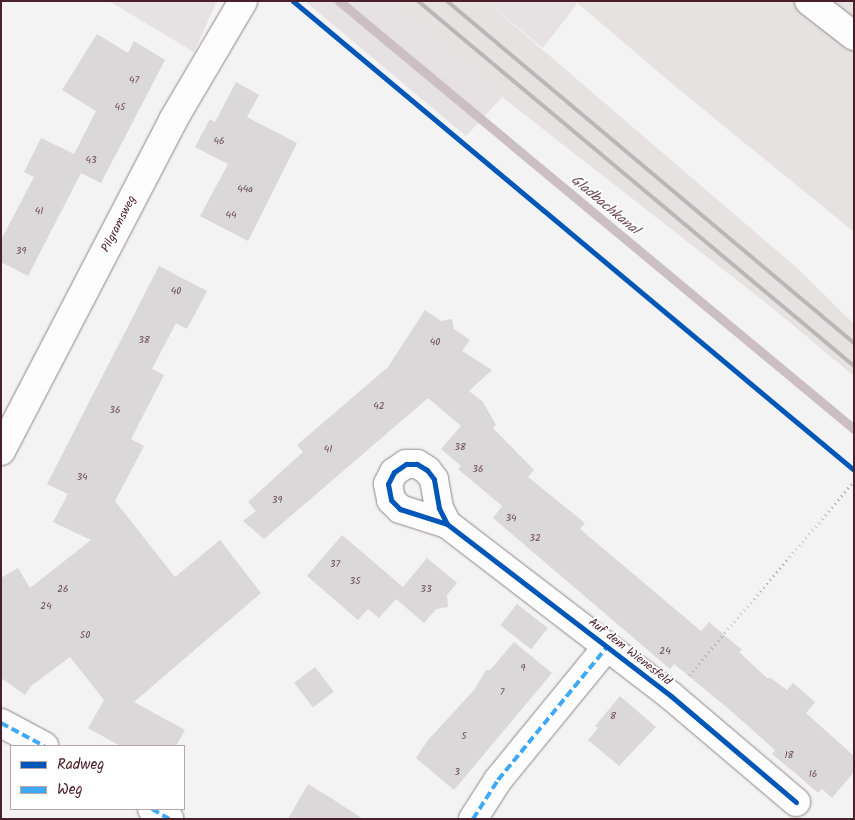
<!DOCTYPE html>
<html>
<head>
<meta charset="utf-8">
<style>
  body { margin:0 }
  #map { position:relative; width:855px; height:820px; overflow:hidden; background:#f3f3f3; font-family:Kalam,sans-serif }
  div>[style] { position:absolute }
  .built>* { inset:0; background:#e6e2e2 }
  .green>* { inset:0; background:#e6e1e2 }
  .stream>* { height:9px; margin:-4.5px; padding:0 4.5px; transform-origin:4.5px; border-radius:4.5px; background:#cbbfc3 }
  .building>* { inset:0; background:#dad8d9; transform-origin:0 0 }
  .path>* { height:3px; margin-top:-1.5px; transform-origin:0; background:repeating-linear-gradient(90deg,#bbb6b8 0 1px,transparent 0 5px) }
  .roads { filter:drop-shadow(0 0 1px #8e8688) drop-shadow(0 0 1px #8e8688) }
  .minor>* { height:28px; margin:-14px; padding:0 14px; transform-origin:14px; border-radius:14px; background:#fdfdfd }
  .rail>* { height:4px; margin:-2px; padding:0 2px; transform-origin:2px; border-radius:2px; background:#bbb6b8 }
  .quiet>* { height:4px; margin-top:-2px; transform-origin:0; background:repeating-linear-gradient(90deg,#3fa9f5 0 8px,transparent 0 12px) }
  .cycleway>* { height:5px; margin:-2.5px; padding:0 2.5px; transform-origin:2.5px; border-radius:2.5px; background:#0057b8 }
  span { translate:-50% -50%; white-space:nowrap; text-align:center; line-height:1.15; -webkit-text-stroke:4px #fff; paint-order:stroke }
  .number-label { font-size:10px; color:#6e4d56 }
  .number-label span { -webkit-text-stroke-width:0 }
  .street-label { font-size:12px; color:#4a1f2b }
  .water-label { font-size:14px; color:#714f59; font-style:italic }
  .frame { position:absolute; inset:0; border:2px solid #4a1f2b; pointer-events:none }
  .legend { position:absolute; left:10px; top:745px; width:175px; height:65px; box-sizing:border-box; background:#fff; border:1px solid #b7a5aa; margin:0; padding:6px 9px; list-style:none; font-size:15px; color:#4a1f2b }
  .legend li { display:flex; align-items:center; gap:10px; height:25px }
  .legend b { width:25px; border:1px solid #b7a5aa }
</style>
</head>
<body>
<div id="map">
  <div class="built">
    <div style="clip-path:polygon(389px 1px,486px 1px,797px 268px,854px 324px,854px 376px,770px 306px,502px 97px)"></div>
    <div style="clip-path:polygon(575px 1px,854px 1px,854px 232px,670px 82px)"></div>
  </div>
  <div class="green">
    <div style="clip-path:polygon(109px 1px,217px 1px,194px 52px)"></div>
    <div style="clip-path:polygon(305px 1px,389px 1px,502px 97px,466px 136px)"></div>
    <div style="clip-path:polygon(486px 1px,574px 1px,577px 4px,543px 48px)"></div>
  </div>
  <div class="stream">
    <div style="left:339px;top:1px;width:670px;rotate:39.73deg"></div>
  </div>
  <div class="building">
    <div style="clip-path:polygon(97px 34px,128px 53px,134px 41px,165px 60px,101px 183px,81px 173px,28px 276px,1px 262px,1px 240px,34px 177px,24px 172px,41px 138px,74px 154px,96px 111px,62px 90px)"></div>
    <div style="clip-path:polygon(236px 82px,259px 95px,247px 117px,297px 143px,248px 241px,200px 216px,228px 164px,195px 147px,210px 119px,215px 122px)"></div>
    <div style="clip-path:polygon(159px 266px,207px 291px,187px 329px,176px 323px,152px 369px,164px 375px,131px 439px,144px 446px,115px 501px,175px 577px,220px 540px,261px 593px,134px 702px,185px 730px,176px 746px,120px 746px,88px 728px,104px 700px,70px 657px,31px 686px,25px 695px,1px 678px,1px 578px,18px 568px,30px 588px,91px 540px,53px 522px,68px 494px,47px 484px)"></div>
    <div style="clip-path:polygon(425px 310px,441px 321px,452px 319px,454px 329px,470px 340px,462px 351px,492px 370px,469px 391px,483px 402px,496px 425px,493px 428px,534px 470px,528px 477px,585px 523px,580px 529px,701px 631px,709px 622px,742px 650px,739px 652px,767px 678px,771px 678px,787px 690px,793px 683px,815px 702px,806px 713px,854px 756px,854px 772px,832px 798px,822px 789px,818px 793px,795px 773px,772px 754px,775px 750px,730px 710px,674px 664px,670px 669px,493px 518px,502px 506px,458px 469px,461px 466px,441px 449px,461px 426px,428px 398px,264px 539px,243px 521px,256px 511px,248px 502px,303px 452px,297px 445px,388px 367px)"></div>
    <div style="clip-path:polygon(342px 535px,403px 587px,427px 558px,457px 583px,447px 595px,448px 607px,436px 609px,424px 623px,396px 599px,379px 618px,368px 609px,358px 620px,307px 576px)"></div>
    <div style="left:517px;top:604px;width:39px;height:27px;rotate:38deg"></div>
    <div style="clip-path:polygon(514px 642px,552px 673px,454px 790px,416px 758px,428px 740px,474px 690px,486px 670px,490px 670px)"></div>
    <div style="left:315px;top:667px;width:31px;height:26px;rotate:53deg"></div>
    <div style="clip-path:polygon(620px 696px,656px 727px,619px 766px,588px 740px,598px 728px,595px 726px)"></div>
    <div style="clip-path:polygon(308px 784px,331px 798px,363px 819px,288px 819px)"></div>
  </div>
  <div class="path">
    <div style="left:689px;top:675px;width:255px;rotate:-49.6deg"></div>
  </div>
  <div class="roads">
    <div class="minor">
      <div style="left:809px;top:1px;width:57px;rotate:37.9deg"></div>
      <div style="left:1px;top:451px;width:373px;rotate:-62.5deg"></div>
      <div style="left:173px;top:120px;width:138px;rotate:-59.5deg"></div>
      <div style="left:447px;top:524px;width:18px;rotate:-117deg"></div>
      <div style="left:439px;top:508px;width:29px;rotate:-100deg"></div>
      <div style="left:434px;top:479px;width:11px;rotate:-128deg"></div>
      <div style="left:427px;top:470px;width:12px;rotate:-149deg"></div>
      <div style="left:417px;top:464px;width:11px;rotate:180deg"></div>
      <div style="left:406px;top:464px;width:14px;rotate:146deg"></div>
      <div style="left:394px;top:472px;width:13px;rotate:117deg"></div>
      <div style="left:388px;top:484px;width:16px;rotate:79deg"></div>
      <div style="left:391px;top:500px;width:13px;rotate:45deg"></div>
      <div style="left:400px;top:509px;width:49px;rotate:17.7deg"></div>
      <div style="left:447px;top:524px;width:282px;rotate:37.5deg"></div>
      <div style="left:671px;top:696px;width:164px;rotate:40.3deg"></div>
      <div style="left:1px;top:723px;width:49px;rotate:28.1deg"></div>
      <div style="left:152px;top:809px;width:20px;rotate:30deg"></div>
      <div style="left:473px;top:819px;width:46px;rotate:-57.3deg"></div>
      <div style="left:498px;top:780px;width:172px;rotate:-50.7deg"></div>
    </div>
  </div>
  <div class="rail">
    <div style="left:418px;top:1px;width:569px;rotate:39.93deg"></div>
    <div style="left:447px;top:1px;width:532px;rotate:40.04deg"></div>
  </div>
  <div class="quiet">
    <div style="left:1px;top:723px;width:49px;rotate:28.1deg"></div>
    <div style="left:152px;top:809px;width:20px;rotate:30deg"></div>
    <div style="left:473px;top:819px;width:46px;rotate:-57.3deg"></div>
    <div style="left:498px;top:780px;width:172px;rotate:-50.7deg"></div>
  </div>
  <div class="cycleway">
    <div style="left:293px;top:1px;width:731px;rotate:39.9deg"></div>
    <div style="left:447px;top:524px;width:18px;rotate:-117deg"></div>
    <div style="left:439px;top:508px;width:29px;rotate:-100deg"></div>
    <div style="left:434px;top:479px;width:11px;rotate:-128deg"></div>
    <div style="left:427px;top:470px;width:12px;rotate:-149deg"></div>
    <div style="left:417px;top:464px;width:11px;rotate:180deg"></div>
    <div style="left:406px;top:464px;width:14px;rotate:146deg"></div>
    <div style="left:394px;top:472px;width:13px;rotate:117deg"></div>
    <div style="left:388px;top:484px;width:16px;rotate:79deg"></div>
    <div style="left:391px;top:500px;width:13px;rotate:45deg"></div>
    <div style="left:400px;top:509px;width:49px;rotate:17.7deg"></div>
    <div style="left:447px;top:524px;width:282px;rotate:37.5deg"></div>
    <div style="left:671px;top:696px;width:164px;rotate:40.3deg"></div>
  </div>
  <div class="number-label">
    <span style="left:134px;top:81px">47</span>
    <span style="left:120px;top:108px">45</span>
    <span style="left:219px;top:142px">46</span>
    <span style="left:91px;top:161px">43</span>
    <span style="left:245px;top:190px">44a</span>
    <span style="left:39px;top:212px">41</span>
    <span style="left:231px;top:216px">44</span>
    <span style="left:21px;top:252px">39</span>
    <span style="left:176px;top:292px">40</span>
    <span style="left:144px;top:341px">38</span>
    <span style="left:435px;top:343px">40</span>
    <span style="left:379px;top:407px">42</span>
    <span style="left:115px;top:411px">36</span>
    <span style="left:460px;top:448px">38</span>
    <span style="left:328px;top:450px">41</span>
    <span style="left:478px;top:470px">36</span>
    <span style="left:82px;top:478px">34</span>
    <span style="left:277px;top:501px">39</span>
    <span style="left:511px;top:519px">34</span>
    <span style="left:535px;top:539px">32</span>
    <span style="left:335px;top:565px">37</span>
    <span style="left:355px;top:582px">35</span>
    <span style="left:63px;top:590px">26</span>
    <span style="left:426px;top:590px">33</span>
    <span style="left:46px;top:607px">24</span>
    <span style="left:85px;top:636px">50</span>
    <span style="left:665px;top:652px">24</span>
    <span style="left:523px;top:669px">9</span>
    <span style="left:502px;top:693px">7</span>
    <span style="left:613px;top:717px">8</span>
    <span style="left:464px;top:737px">5</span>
    <span style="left:789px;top:756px">18</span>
    <span style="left:457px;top:773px">3</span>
    <span style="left:813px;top:775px">16</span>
  </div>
  <div class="street-label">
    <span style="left:119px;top:224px;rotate:-63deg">Pilgramsweg</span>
    <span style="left:630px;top:652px;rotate:38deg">Auf dem Wienesfeld</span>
  </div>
  <div class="water-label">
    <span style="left:605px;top:205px;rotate:40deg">Gladbachkanal</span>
  </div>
  <div class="frame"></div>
  <ul class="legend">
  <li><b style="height:6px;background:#0057b8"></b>Radweg</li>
  <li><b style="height:6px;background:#3fa9f5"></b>Weg</li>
  </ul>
</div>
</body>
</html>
